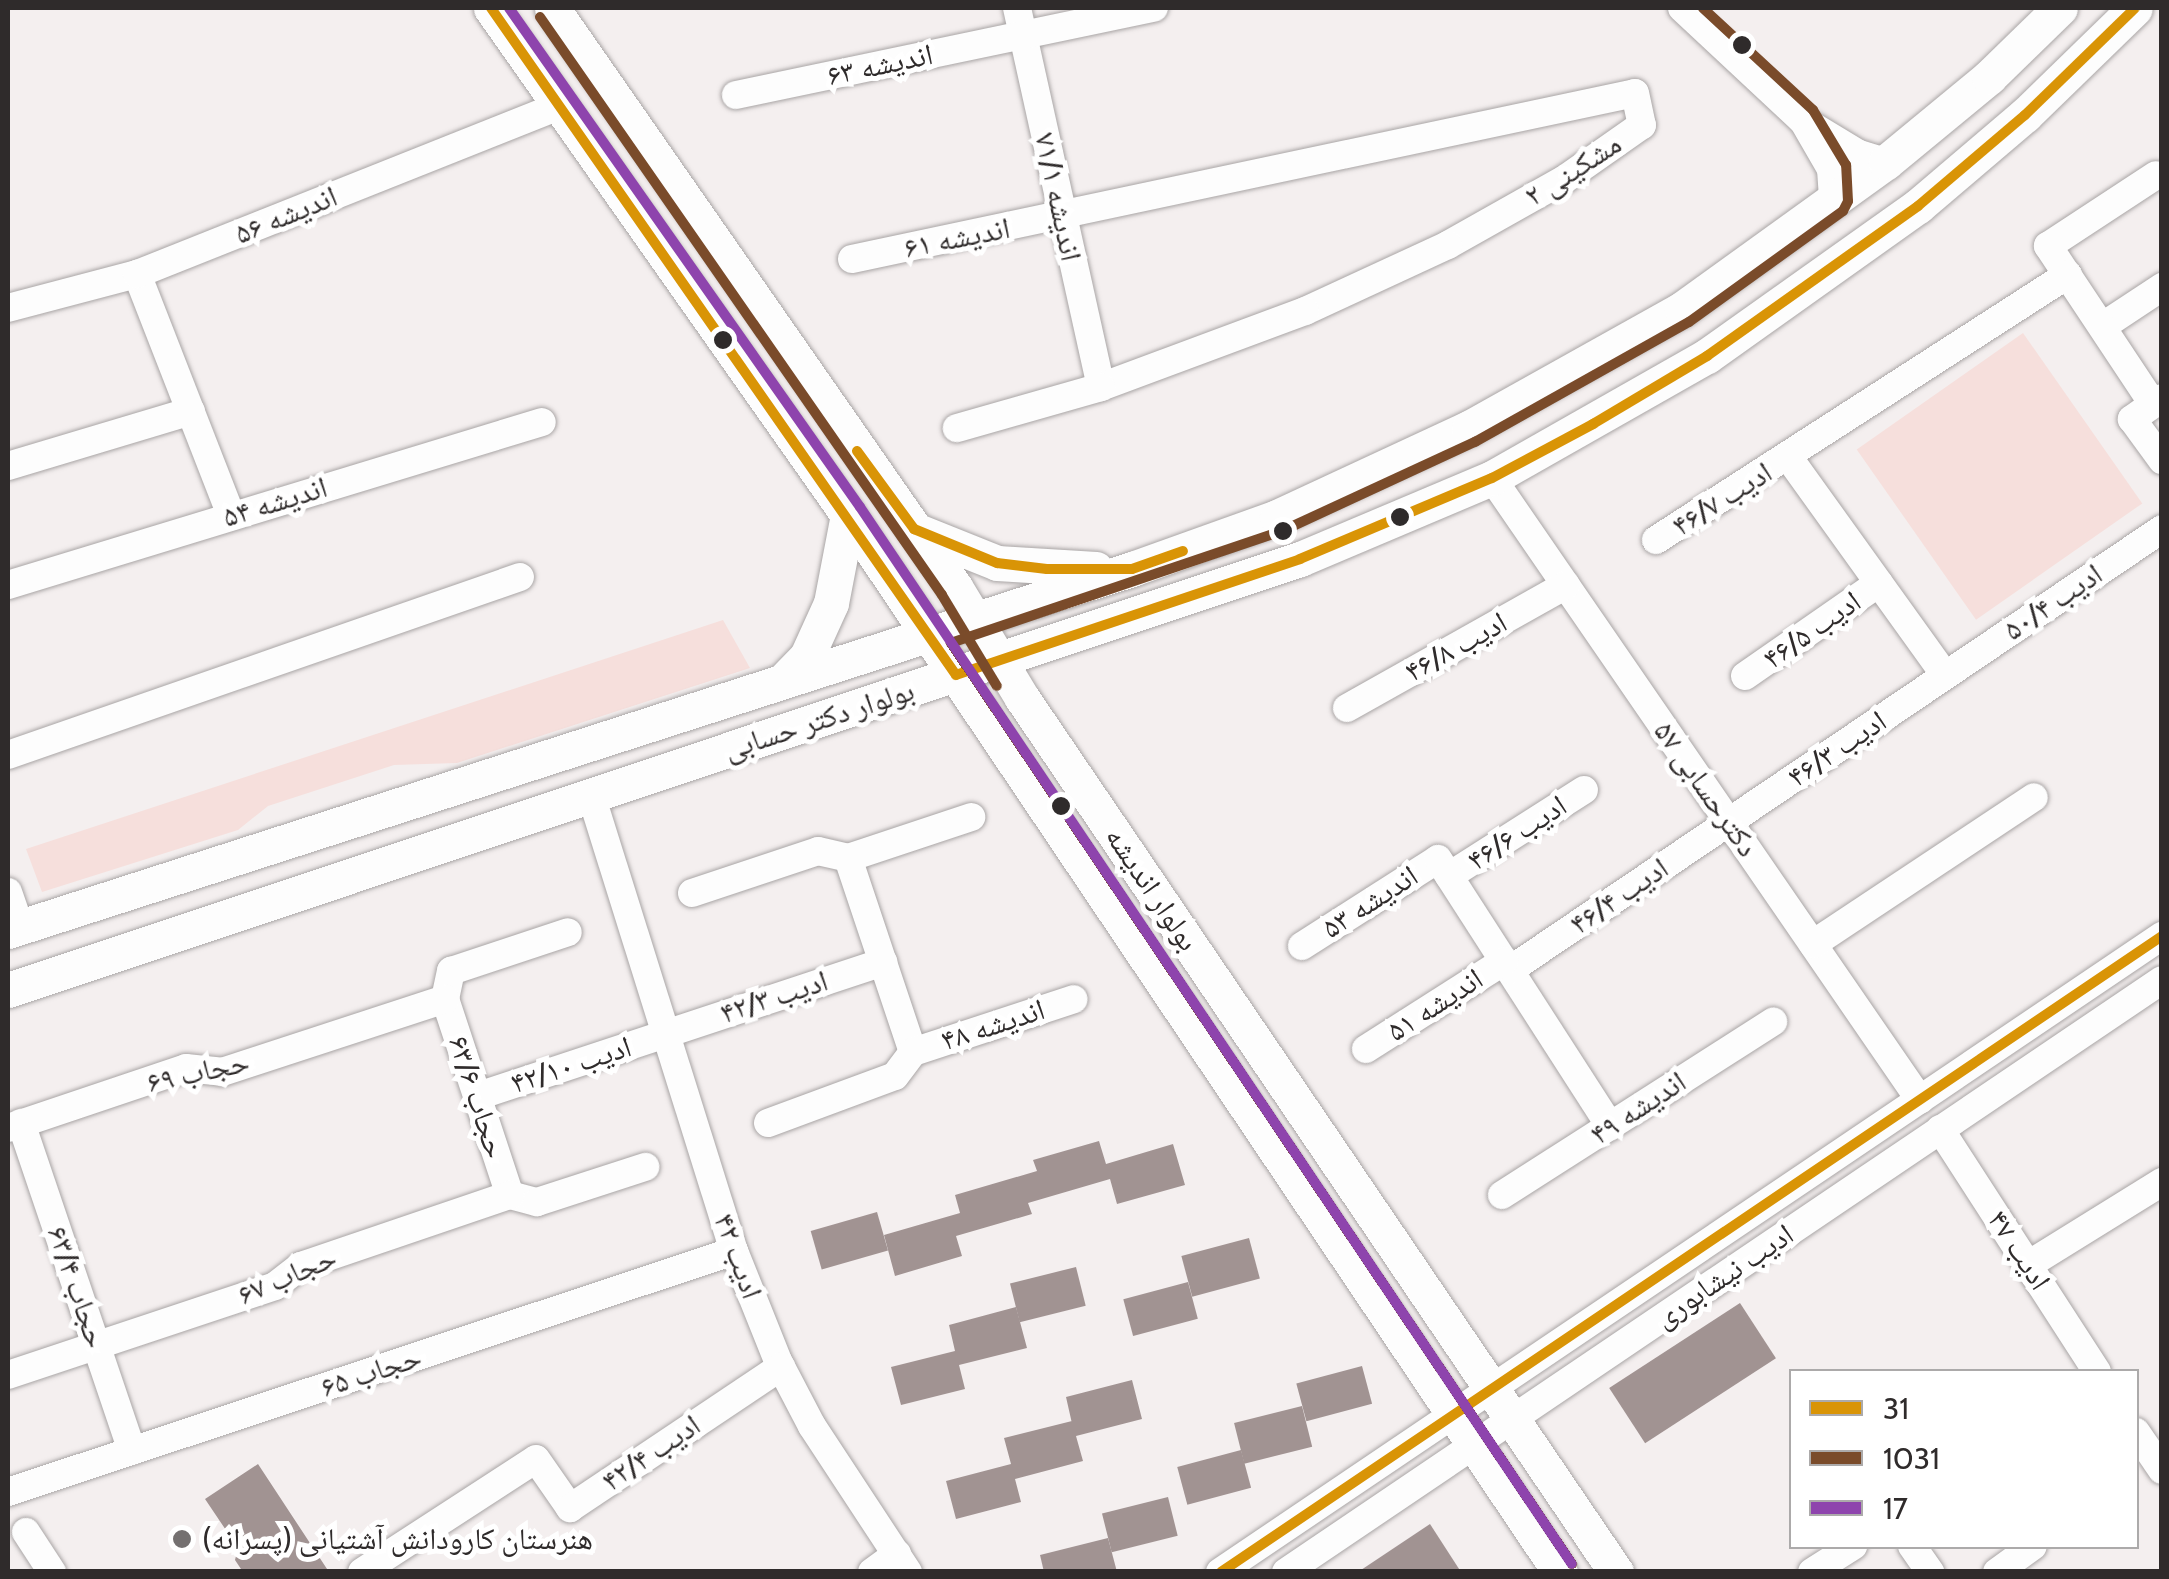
<!DOCTYPE html>
<html>
<head>
<meta charset="utf-8">
<style>
  body { margin:0 }
  #map { position:relative; width:2169px; height:1579px; overflow:hidden; background:#f4efef; font-family:Cabin,"Noto Naskh Arabic",sans-serif }
  div>[style] { position:absolute }
  .green>* { inset:0; background:#f6dfdc; transform-origin:0 0 }
  .building>* { inset:0; background:#a19392; transform-origin:0 0 }
  .roads { filter:drop-shadow(0 0 2px #a9a5a5) drop-shadow(0 0 2px #a9a5a5) }
  .minor>* { height:28px; margin:-14px; padding:0 14px; transform-origin:14px; border-radius:14px; background:#fdfdfd }
  .major>* { height:35px; margin:-17.5px; padding:0 17.5px; transform-origin:17.5px; border-radius:17.5px; background:#fdfdfd }
  .bus-1>* { height:10px; margin:-5px; padding:0 5px; transform-origin:5px; border-radius:5px; background:#d99406 }
  .bus-2>* { height:10px; margin:-5px; padding:0 5px; transform-origin:5px; border-radius:5px; background:#7a4b2a }
  .bus-3>* { height:10px; margin:-5px; padding:0 5px; transform-origin:5px; border-radius:5px; background:#8e44ad }
  .dots>* { width:28px; height:28px; translate:-50% -50%; box-sizing:border-box; border:5px solid #fff; border-radius:50% }
  span { translate:-50% -50%; white-space:nowrap; text-align:center; line-height:1.15; -webkit-text-stroke:10px #fff; paint-order:stroke }
  .street-label { font-size:30px; color:#2f2b2b }
  .poi-label { font-size:30px; color:#2f2b2b }
  .left { translate:0 -50%; text-align:left }
  .frame { position:absolute; inset:0; border:10px solid #2f2b2b; pointer-events:none }
  .legend { position:absolute; left:1789px; top:1369px; width:350px; height:180px; box-sizing:border-box; background:#fff; border:2px solid #acaaaa; margin:0; padding:12px 18px; list-style:none; font-size:30px; color:#2f2b2b }
  .legend li { display:flex; align-items:center; gap:20px; height:50px }
  .legend b { width:50px; border:2px solid #acaaaa }
</style>
</head>
<body>
<div id="map">
  <div class="green">
    <div style="left:2023px;top:333px;width:208px;height:203px;rotate:55deg"></div>
    <div style="clip-path:polygon(723px 620px,750px 668px,457px 763px,394px 765px,268px 806px,238px 830px,42px 892px,26px 849px)"></div>
  </div>
  <div class="building">
    <div style="clip-path:polygon(1099px 1141px,1106px 1164px,1173px 1144px,1185px 1185px,1117px 1204px,1110px 1179px,1028px 1203px,1032px 1214px,956px 1236px,962px 1256px,895px 1276px,884px 1235px,960px 1213px,955px 1195px,1037px 1171px,1033px 1160px)"></div>
    <div style="left:877px;top:1212px;width:40px;height:69px;rotate:74deg"></div>
    <div style="left:1249px;top:1238px;width:42px;height:70px;rotate:75deg"></div>
    <div style="left:1076px;top:1267px;width:40px;height:68px;rotate:76deg"></div>
    <div style="left:1188px;top:1282px;width:38px;height:67px;rotate:75deg"></div>
    <div style="left:1740px;top:1303px;width:66px;height:156px;rotate:57deg"></div>
    <div style="clip-path:polygon(1016px 1307px,1027px 1348px,959px 1365px,965px 1389px,901px 1405px,891px 1367px,955px 1351px,949px 1325px)"></div>
    <div style="left:1362px;top:1366px;width:39px;height:68px;rotate:75deg"></div>
    <div style="clip-path:polygon(1132px 1380px,1142px 1419px,1076px 1436px,1083px 1461px,1015px 1479px,1021px 1502px,956px 1519px,946px 1481px,1011px 1464px,1004px 1438px,1072px 1421px,1073px 1428px,1066px 1397px)"></div>
    <div style="left:1302px;top:1406px;width:42px;height:70px;rotate:76deg"></div>
    <div style="left:1241px;top:1450px;width:39px;height:66px;rotate:75deg"></div>
    <div style="clip-path:polygon(258px 1464px,329px 1572px,243px 1572px,235px 1560px,238px 1548px,205px 1499px)"></div>
    <div style="left:1168px;top:1497px;width:40px;height:68px;rotate:76deg"></div>
    <div style="clip-path:polygon(1430px 1524px,1461px 1572px,1358px 1572px)"></div>
    <div style="clip-path:polygon(1108px 1538px,1117px 1572px,1044px 1572px,1040px 1555px)"></div>
  </div>
  <div class="roads">
    <div class="minor">
      <div style="left:1017px;top:8px;width:388px;rotate:77.5deg"></div>
      <div style="left:1682px;top:8px;width:163px;rotate:43deg"></div>
      <div style="left:1801px;top:119px;width:68px;rotate:31.1deg"></div>
      <div style="left:1859px;top:154px;width:28px;rotate:17deg"></div>
      <div style="left:736px;top:95px;width:427px;rotate:-11.8deg"></div>
      <div style="left:1805px;top:124px;width:52px;rotate:60deg"></div>
      <div style="left:1831px;top:169px;width:31px;rotate:86deg"></div>
      <div style="left:852px;top:259px;width:800px;rotate:-11.97deg"></div>
      <div style="left:1635px;top:93px;width:33px;rotate:78deg"></div>
      <div style="left:1642px;top:125px;width:94px;rotate:145deg"></div>
      <div style="left:1565px;top:179px;width:134px;rotate:150.6deg"></div>
      <div style="left:1448px;top:245px;width:157px;rotate:155.2deg"></div>
      <div style="left:1305px;top:311px;width:218px;rotate:159.6deg"></div>
      <div style="left:1101px;top:387px;width:150px;rotate:164.1deg"></div>
      <div style="left:137px;top:274px;width:259px;rotate:68.7deg"></div>
      <div style="left:8px;top:308px;width:133px;rotate:-14.8deg"></div>
      <div style="left:137px;top:274px;width:455px;rotate:-21.7deg"></div>
      <div style="left:2103px;top:326px;width:71px;rotate:-33.5deg"></div>
      <div style="left:2162px;top:398px;width:37px;rotate:145deg"></div>
      <div style="left:2132px;top:419px;width:51px;rotate:53.8deg"></div>
      <div style="left:2153px;top:404px;width:190px;rotate:-123.6deg"></div>
      <div style="left:2048px;top:246px;width:129px;rotate:-33.3deg"></div>
      <div style="left:1789px;top:458px;width:267px;rotate:54.3deg"></div>
      <div style="left:8px;top:466px;width:191px;rotate:-16.7deg"></div>
      <div style="left:1492px;top:478px;width:755px;rotate:55.47deg"></div>
      <div style="left:1656px;top:540px;width:490px;rotate:-32.8deg"></div>
      <div style="left:8px;top:585px;width:558px;rotate:-16.97deg"></div>
      <div style="left:1745px;top:676px;width:163px;rotate:-34.8deg"></div>
      <div style="left:1347px;top:708px;width:251px;rotate:-29.3deg"></div>
      <div style="left:8px;top:755px;width:542px;rotate:-19.17deg"></div>
      <div style="left:591px;top:795px;width:478px;rotate:72.6deg"></div>
      <div style="left:734px;top:1251px;width:118px;rotate:68.2deg"></div>
      <div style="left:778px;top:1361px;width:73px;rotate:62.4deg"></div>
      <div style="left:812px;top:1426px;width:175px;rotate:56.7deg"></div>
      <div style="left:848px;top:858px;width:205px;rotate:71.5deg"></div>
      <div style="left:848px;top:858px;width:130px;rotate:-18.4deg"></div>
      <div style="left:1449px;top:876px;width:160px;rotate:-32.5deg"></div>
      <div style="left:8px;top:892px;width:37px;rotate:71deg"></div>
      <div style="left:692px;top:893px;width:133px;rotate:-18.4deg"></div>
      <div style="left:818px;top:851px;width:31px;rotate:13deg"></div>
      <div style="left:1813px;top:944px;width:265px;rotate:-33.6deg"></div>
      <div style="left:1302px;top:946px;width:161px;rotate:-32.6deg"></div>
      <div style="left:1438px;top:859px;width:318px;rotate:57.2deg"></div>
      <div style="left:1510px;top:970px;width:787px;rotate:-34.07deg"></div>
      <div style="left:445px;top:999px;width:206px;rotate:71.7deg"></div>
      <div style="left:445px;top:999px;width:29px;rotate:-78deg"></div>
      <div style="left:451px;top:971px;width:123px;rotate:-18.4deg"></div>
      <div style="left:1366px;top:1049px;width:164px;rotate:-32.5deg"></div>
      <div style="left:913px;top:1052px;width:169px;rotate:-18.2deg"></div>
      <div style="left:478px;top:1096px;width:427px;rotate:-18.3deg"></div>
      <div style="left:21px;top:1123px;width:346px;rotate:71.3deg"></div>
      <div style="left:768px;top:1123px;width:135px;rotate:-20.3deg"></div>
      <div style="left:895px;top:1076px;width:30px;rotate:-53deg"></div>
      <div style="left:8px;top:1128px;width:188px;rotate:-18.6deg"></div>
      <div style="left:186px;top:1068px;width:36px;rotate:6deg"></div>
      <div style="left:222px;top:1072px;width:235px;rotate:-18.1deg"></div>
      <div style="left:1940px;top:1129px;width:289px;rotate:57.1deg"></div>
      <div style="left:510px;top:1195px;width:28px;rotate:15deg"></div>
      <div style="left:537px;top:1202px;width:114px;rotate:-18deg"></div>
      <div style="left:1502px;top:1195px;width:322px;rotate:-32.6deg"></div>
      <div style="left:2028px;top:1265px;width:158px;rotate:-31.8deg"></div>
      <div style="left:8px;top:1375px;width:281px;rotate:-18.4deg"></div>
      <div style="left:275px;top:1286px;width:33px;rotate:-38deg"></div>
      <div style="left:301px;top:1266px;width:221px;rotate:-18.8deg"></div>
      <div style="left:2136px;top:1432px;width:46px;rotate:55.6deg"></div>
      <div style="left:8px;top:1492px;width:765px;rotate:-18.36deg"></div>
      <div style="left:26px;top:1532px;width:48px;rotate:57deg"></div>
      <div style="left:1912px;top:1546px;width:32px;rotate:55deg"></div>
      <div style="left:362px;top:1572px;width:207px;rotate:-33deg"></div>
      <div style="left:536px;top:1459px;width:60px;rotate:55.2deg"></div>
      <div style="left:570px;top:1508px;width:254px;rotate:-33.8deg"></div>
      <div style="left:872px;top:1572px;width:31px;rotate:-36deg"></div>
      <div style="left:1220px;top:1572px;width:1137px;rotate:-34.03deg"></div>
      <div style="left:1286px;top:1572px;width:1057px;rotate:-34.05deg"></div>
      <div style="left:1812px;top:1572px;width:49px;rotate:-32.4deg"></div>
      <div style="left:1997px;top:1572px;width:44px;rotate:-35.8deg"></div>
    </div>
    <div class="major">
      <div style="left:491px;top:8px;width:620px;rotate:54.85deg"></div>
      <div style="left:848px;top:515px;width:1274px;rotate:56.04deg"></div>
      <div style="left:552px;top:8px;width:705px;rotate:55.16deg"></div>
      <div style="left:955px;top:587px;width:130px;rotate:58.9deg"></div>
      <div style="left:1022px;top:698px;width:1057px;rotate:55.8deg"></div>
      <div style="left:915px;top:530px;width:88px;rotate:21.9deg"></div>
      <div style="left:997px;top:563px;width:99px;rotate:3.5deg"></div>
      <div style="left:783px;top:681px;width:35px;rotate:-46deg"></div>
      <div style="left:807px;top:656px;width:58px;rotate:-65.6deg"></div>
      <div style="left:831px;top:603px;width:90px;rotate:-79.1deg"></div>
      <div style="left:8px;top:931px;width:1181px;rotate:-17.85deg"></div>
      <div style="left:1132px;top:569px;width:154px;rotate:-19.7deg"></div>
      <div style="left:1277px;top:517px;width:212px;rotate:-24.9deg"></div>
      <div style="left:1469px;top:428px;width:244px;rotate:-29.2deg"></div>
      <div style="left:1682px;top:309px;width:251px;rotate:-35.8deg"></div>
      <div style="left:1886px;top:162px;width:134px;rotate:-39.5deg"></div>
      <div style="left:1989px;top:77px;width:99px;rotate:-44.2deg"></div>
      <div style="left:8px;top:990px;width:1362px;rotate:-18.45deg"></div>
      <div style="left:1300px;top:559px;width:208px;rotate:-22.9deg"></div>
      <div style="left:1492px;top:478px;width:247px;rotate:-29.6deg"></div>
      <div style="left:1707px;top:356px;width:259px;rotate:-35.4deg"></div>
      <div style="left:1918px;top:206px;width:140px;rotate:-40.4deg"></div>
      <div style="left:2025px;top:115px;width:153px;rotate:-44.2deg"></div>
    </div>
  </div>
  <div class="bus-1">
    <div style="left:491px;top:8px;width:813px;rotate:55.12deg"></div>
    <div style="left:956px;top:675px;width:363px;rotate:-18.6deg"></div>
    <div style="left:1300px;top:559px;width:208px;rotate:-22.9deg"></div>
    <div style="left:1492px;top:478px;width:115px;rotate:-28.1deg"></div>
    <div style="left:1593px;top:424px;width:133px;rotate:-30.8deg"></div>
    <div style="left:1707px;top:356px;width:259px;rotate:-35.4deg"></div>
    <div style="left:1918px;top:206px;width:140px;rotate:-40.4deg"></div>
    <div style="left:2025px;top:115px;width:153px;rotate:-44.2deg"></div>
    <div style="left:857px;top:451px;width:97px;rotate:53.8deg"></div>
    <div style="left:914px;top:529px;width:90px;rotate:22.3deg"></div>
    <div style="left:997px;top:563px;width:50px;rotate:6.8deg"></div>
    <div style="left:1047px;top:569px;width:85px"></div>
    <div style="left:1132px;top:569px;width:54px;rotate:-19.4deg"></div>
    <div style="left:1221px;top:1572px;width:1136px;rotate:-34.05deg"></div>
  </div>
  <div class="bus-2">
    <div style="left:540px;top:17px;width:704px;rotate:55.18deg"></div>
    <div style="left:942px;top:595px;width:106px;rotate:58.9deg"></div>
    <div style="left:1572px;top:1564px;width:1111px;rotate:-123.99deg"></div>
    <div style="left:951px;top:643px;width:349px;rotate:-18.7deg"></div>
    <div style="left:1282px;top:531px;width:213px;rotate:-24.8deg"></div>
    <div style="left:1475px;top:442px;width:245px;rotate:-29.3deg"></div>
    <div style="left:1689px;top:322px;width:190px;rotate:-35.8deg"></div>
    <div style="left:1843px;top:211px;width:11px;rotate:-63deg"></div>
    <div style="left:1848px;top:201px;width:36px;rotate:-93deg"></div>
    <div style="left:1846px;top:165px;width:64px;rotate:-121deg"></div>
    <div style="left:1813px;top:110px;width:150px;rotate:-137.2deg"></div>
  </div>
  <div class="bus-3">
    <div style="left:509px;top:8px;width:610px;rotate:54.88deg"></div>
    <div style="left:860px;top:507px;width:1274px;rotate:56.04deg"></div>
  </div>
  <div class="dots">
    <div style="left:1742px;top:45px;background:#2f2b2b"></div>
    <div style="left:723px;top:340px;background:#2f2b2b"></div>
    <div style="left:1400px;top:517px;background:#2f2b2b"></div>
    <div style="left:1283px;top:531px;background:#2f2b2b"></div>
    <div style="left:1061px;top:806px;background:#2f2b2b"></div>
    <div style="left:182px;top:1539px;background:#747070"></div>
  </div>
  <div class="street-label">
    <span style="left:880px;top:65px;rotate:-12deg">اندیشه ۶۳</span>
    <span style="left:1573px;top:170px;rotate:-33deg">مشکینی ۲</span>
    <span style="left:1058px;top:197px;rotate:78deg">اندیشه ۷۱/۱</span>
    <span style="left:286px;top:215px;rotate:-22deg">اندیشه ۵۶</span>
    <span style="left:957px;top:238px;rotate:-11deg">اندیشه ۶۱</span>
    <span style="left:1722px;top:499px;rotate:-32deg">ادیب ۴۶/۷</span>
    <span style="left:275px;top:502px;rotate:-17deg">اندیشه ۵۴</span>
    <span style="left:2053px;top:602px;rotate:-34deg">ادیب ۵۰/۴</span>
    <span style="left:1812px;top:630px;rotate:-35deg">ادیب ۴۶/۵</span>
    <span style="left:1456px;top:647px;rotate:-29deg">ادیب ۴۶/۸</span>
    <span style="left:819px;top:720px;rotate:-18deg">بولوار دکتر حسابی</span>
    <span style="left:1837px;top:749px;rotate:-34deg">ادیب ۴۶/۳</span>
    <span style="left:1706px;top:789px;rotate:55deg">دکترحسابی ۵۷</span>
    <span style="left:1517px;top:833px;rotate:-33deg">ادیب ۴۶/۶</span>
    <span style="left:1152px;top:889px;rotate:56deg">بولوار اندیشه</span>
    <span style="left:1619px;top:896px;rotate:-34deg">ادیب ۴۶/۴</span>
    <span style="left:1370px;top:902px;rotate:-33deg">اندیشه ۵۳</span>
    <span style="left:774px;top:997px;rotate:-18deg">ادیب ۴۲/۳</span>
    <span style="left:1435px;top:1005px;rotate:-33deg">اندیشه ۵۱</span>
    <span style="left:993px;top:1025px;rotate:-18deg">اندیشه ۴۸</span>
    <span style="left:571px;top:1065px;rotate:-18deg">ادیب ۴۲/۱۰</span>
    <span style="left:198px;top:1072px;rotate:-12deg">حجاب ۶۹</span>
    <span style="left:477px;top:1097px;rotate:72deg">حجاب ۶۳/۶</span>
    <span style="left:1638px;top:1108px;rotate:-33deg">اندیشه ۴۹</span>
    <span style="left:2019px;top:1250px;rotate:57deg">ادیب ۴۷</span>
    <span style="left:738px;top:1256px;rotate:70deg">ادیب ۴۲</span>
    <span style="left:287px;top:1276px;rotate:-23deg">حجاب ۶۷</span>
    <span style="left:1724px;top:1276px;rotate:-34deg">ادیب نیشابوری</span>
    <span style="left:77px;top:1287px;rotate:71deg">حجاب ۶۳/۴</span>
    <span style="left:371px;top:1372px;rotate:-18deg">حجاب ۶۵</span>
    <span style="left:651px;top:1453px;rotate:-34deg">ادیب ۴۲/۴</span>
  </div>
  <div class="poi-label">
    <span class="left" style="left:202px;top:1539px">هنرستان کارودانش آشتیانی (پسرانه)</span>
  </div>
  <div class="frame"></div>
  <ul class="legend">
  <li><b style="height:12px;background:#d99406"></b>31</li>
  <li><b style="height:12px;background:#7a4b2a"></b>1031</li>
  <li><b style="height:12px;background:#8e44ad"></b>17</li>
  </ul>
</div>
</body>
</html>
